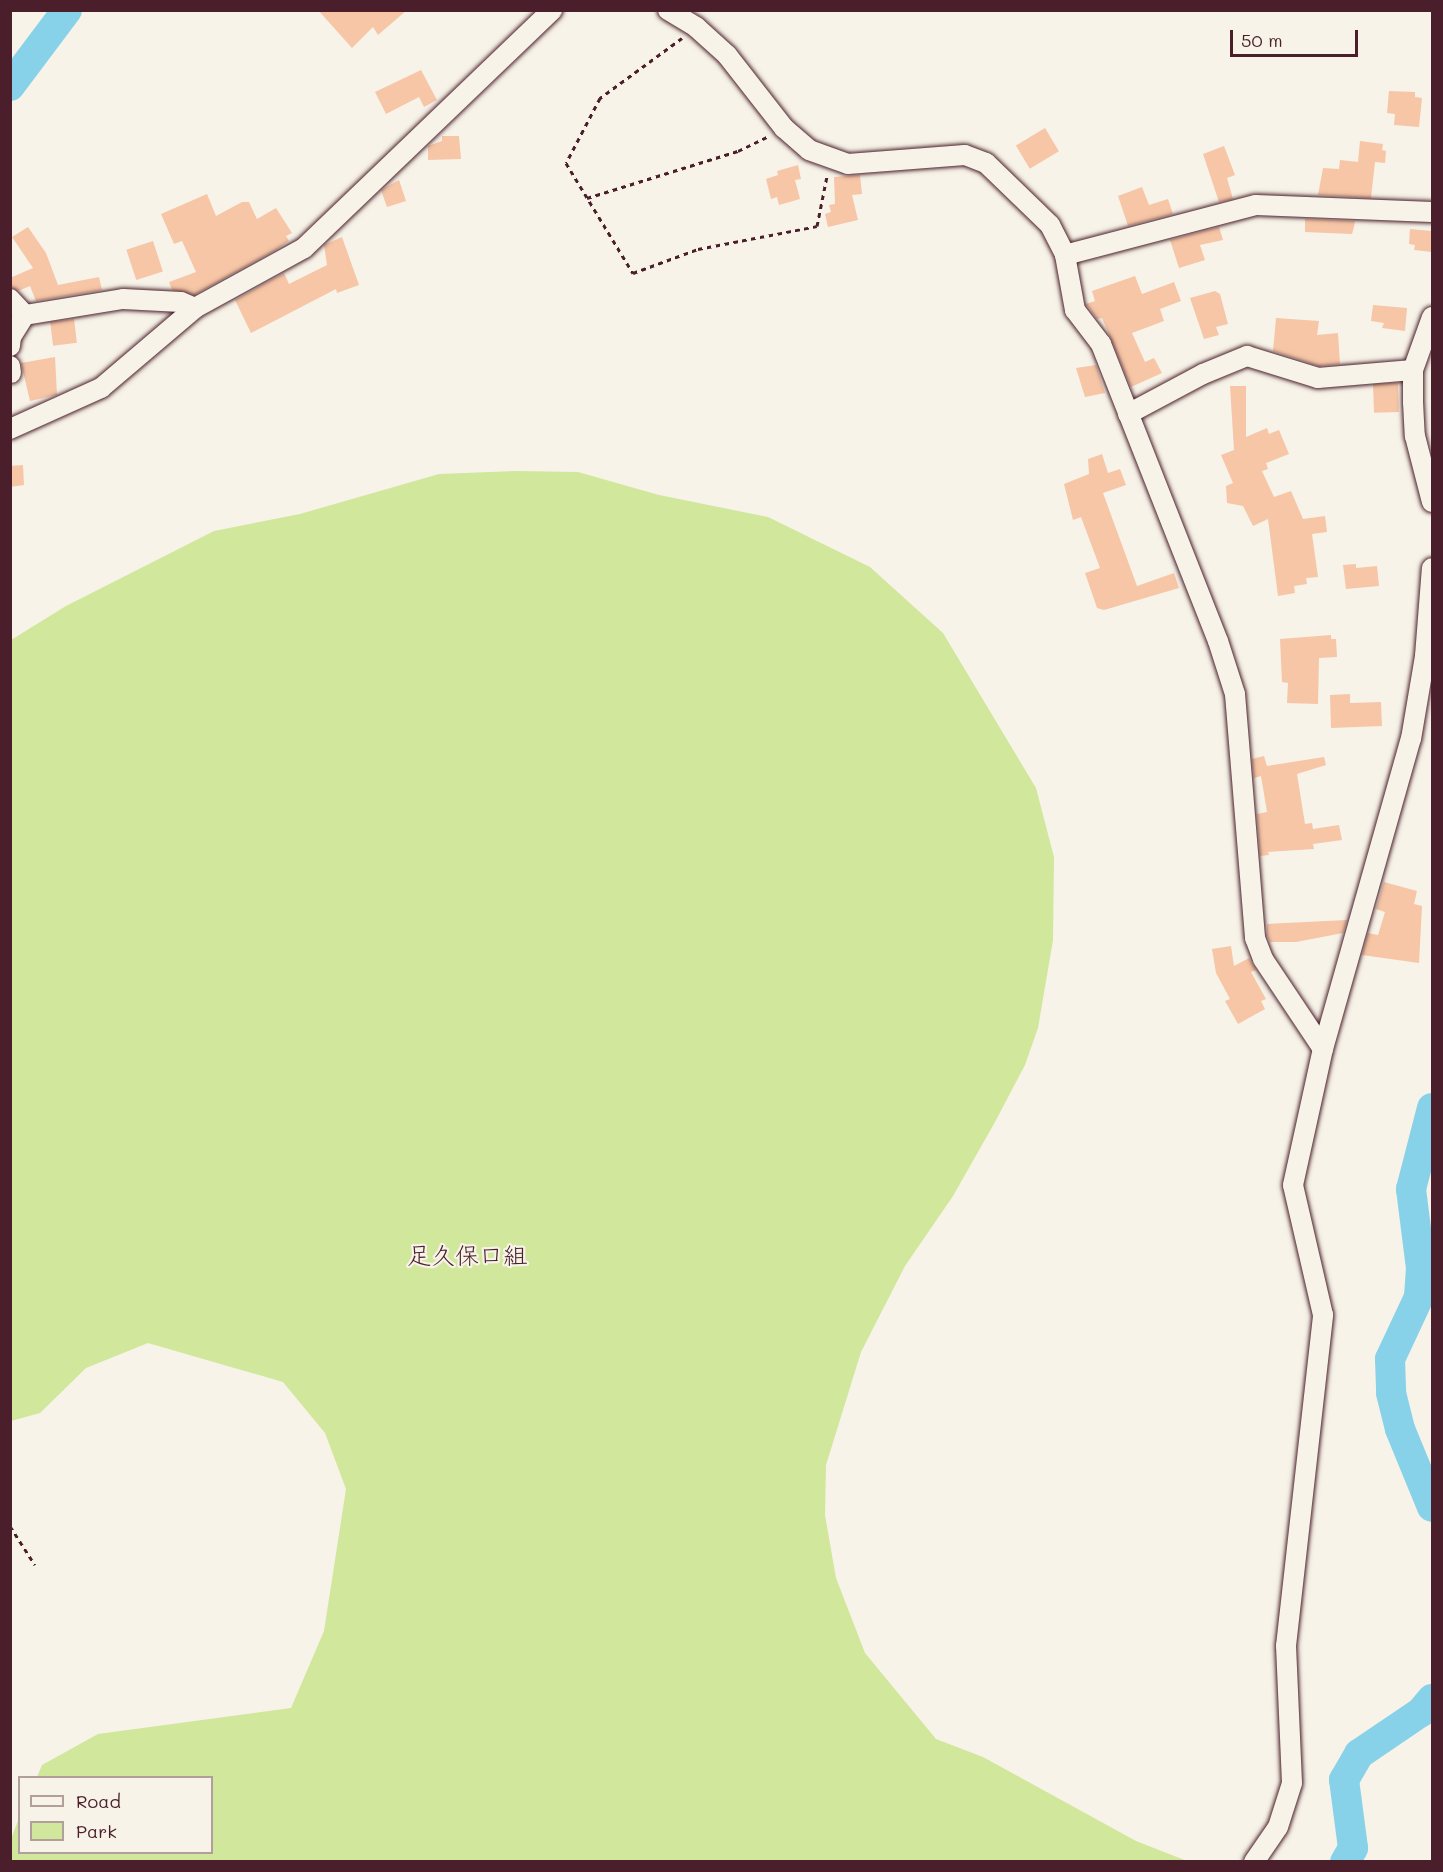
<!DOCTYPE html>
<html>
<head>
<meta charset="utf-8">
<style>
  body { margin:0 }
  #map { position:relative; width:1443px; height:1872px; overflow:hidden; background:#f7f3e8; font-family:Mali,"Klee One",sans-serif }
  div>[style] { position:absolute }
  .green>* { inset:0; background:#d0e79c }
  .river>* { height:30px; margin:-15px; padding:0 15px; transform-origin:15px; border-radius:15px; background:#88d2e9 }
  .building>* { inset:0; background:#f6c6a6; transform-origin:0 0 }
  .path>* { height:3px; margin-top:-1.5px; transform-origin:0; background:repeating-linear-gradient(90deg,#4a1f2b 0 4.5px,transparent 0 9px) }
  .roads { filter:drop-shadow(0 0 2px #4a1f2b) drop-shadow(0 0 2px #4a1f2b) }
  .minor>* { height:20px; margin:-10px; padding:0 10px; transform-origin:10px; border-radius:10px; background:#f7f3e8 }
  span { translate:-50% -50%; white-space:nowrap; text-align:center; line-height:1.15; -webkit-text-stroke:4.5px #f7f3e8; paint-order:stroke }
  .quarter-label { font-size:24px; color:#4a1f2b }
  .frame { position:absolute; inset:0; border:12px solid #4a1f2b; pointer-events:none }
  .legend { position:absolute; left:18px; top:1776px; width:195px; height:78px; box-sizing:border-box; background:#f7f3e8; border:2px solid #b29e9c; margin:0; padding:8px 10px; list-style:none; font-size:18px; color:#4a1f2b }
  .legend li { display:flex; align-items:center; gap:12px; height:30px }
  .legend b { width:30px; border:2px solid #b29e9c }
  .scale { position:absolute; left:1230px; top:30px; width:128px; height:27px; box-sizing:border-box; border:3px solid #4a1f2b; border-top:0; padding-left:8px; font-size:18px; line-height:21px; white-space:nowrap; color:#4a1f2b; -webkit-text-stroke:4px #f7f3e8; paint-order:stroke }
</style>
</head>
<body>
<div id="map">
  <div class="green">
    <div style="clip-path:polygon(516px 471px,578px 472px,659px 495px,768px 517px,870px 567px,943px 633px,1036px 788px,1054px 857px,1053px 940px,1038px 1028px,1025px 1065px,995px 1122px,953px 1196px,905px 1266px,861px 1352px,826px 1465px,825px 1515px,836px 1578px,865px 1653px,936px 1739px,983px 1757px,1136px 1841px,1187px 1861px,11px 1861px,11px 1839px,19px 1818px,20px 1852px,212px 1852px,212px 1778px,37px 1777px,42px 1765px,98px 1734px,291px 1708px,324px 1631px,346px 1489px,325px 1433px,283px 1382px,148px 1343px,86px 1368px,40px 1413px,11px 1421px,11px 640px,66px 606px,214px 531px,300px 514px,439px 474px)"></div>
  </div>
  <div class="river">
    <div style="left:10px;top:86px;width:95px;rotate:-53.1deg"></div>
    <div style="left:1432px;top:1108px;width:84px;rotate:104.5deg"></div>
    <div style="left:1411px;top:1189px;width:80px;rotate:82.8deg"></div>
    <div style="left:1421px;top:1268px;width:29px;rotate:94deg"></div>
    <div style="left:1419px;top:1297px;width:68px;rotate:115.1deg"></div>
    <div style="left:1390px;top:1359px;width:34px;rotate:88deg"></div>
    <div style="left:1391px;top:1393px;width:37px;rotate:76deg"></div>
    <div style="left:1400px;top:1429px;width:84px;rotate:67.7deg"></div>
    <div style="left:1345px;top:1862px;width:16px;rotate:-60deg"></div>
    <div style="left:1353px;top:1848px;width:69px;rotate:-97.5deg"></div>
    <div style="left:1344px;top:1780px;width:30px;rotate:-60deg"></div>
    <div style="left:1359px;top:1754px;width:75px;rotate:-34.1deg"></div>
    <div style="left:1421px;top:1712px;width:17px;rotate:-50deg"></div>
  </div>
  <div class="building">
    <div style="clip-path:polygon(318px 10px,407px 10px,378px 35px,373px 27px,352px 48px)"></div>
    <div style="clip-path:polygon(421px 70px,437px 100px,424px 107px,419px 97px,386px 114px,375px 92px)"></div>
    <div style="clip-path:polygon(1389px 91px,1415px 92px,1415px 97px,1422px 98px,1419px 127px,1394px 125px,1395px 114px,1387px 113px)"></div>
    <div style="left:1045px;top:128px;width:27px;height:34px;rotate:59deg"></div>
    <div style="clip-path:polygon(442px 136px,459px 136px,461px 159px,428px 160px,428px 146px,442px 141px)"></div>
    <div style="clip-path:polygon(1360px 141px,1383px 144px,1382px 150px,1386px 151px,1385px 163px,1375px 162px,1371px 198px,1318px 195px,1323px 168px,1339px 169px,1340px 160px,1358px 162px)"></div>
    <div style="clip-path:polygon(1224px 146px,1235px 175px,1227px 178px,1233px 199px,1219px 202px,1203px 154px)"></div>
    <div style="clip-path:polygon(798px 165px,801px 179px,795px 180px,800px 199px,779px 205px,777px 197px,771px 199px,766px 179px,778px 175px,777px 171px)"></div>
    <div style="clip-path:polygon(860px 175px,862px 194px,852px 195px,858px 220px,828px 227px,825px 214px,831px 212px,829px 205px,835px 204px,834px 177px)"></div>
    <div style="clip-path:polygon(399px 180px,406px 201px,387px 207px,381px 190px)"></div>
    <div style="clip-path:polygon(1142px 187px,1149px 205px,1168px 199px,1173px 214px,1128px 226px,1118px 196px)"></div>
    <div style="clip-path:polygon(207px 194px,216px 216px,242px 202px,249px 202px,257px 219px,276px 208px,292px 233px,286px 236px,289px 241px,274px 251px,194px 295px,172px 290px,169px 282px,196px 272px,182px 241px,174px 244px,161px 214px)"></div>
    <div style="clip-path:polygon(1305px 219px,1355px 221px,1354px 227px,1352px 234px,1305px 232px)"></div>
    <div style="clip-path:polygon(28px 227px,46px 253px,58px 285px,99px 277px,102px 290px,36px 301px,30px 286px,18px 291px,10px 287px,10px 278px,33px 268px,12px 237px)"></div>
    <div style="clip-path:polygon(1219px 227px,1223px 240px,1200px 245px,1205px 260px,1179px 268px,1170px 240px)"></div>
    <div style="clip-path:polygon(1410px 229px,1432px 231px,1432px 252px,1414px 250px,1415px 245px,1409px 244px)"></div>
    <div style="clip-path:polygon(342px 237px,359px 285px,337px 293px,336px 289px,251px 333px,235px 300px,284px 273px,289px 284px,327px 265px,324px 245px)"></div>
    <div style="left:153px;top:241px;width:32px;height:28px;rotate:72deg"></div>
    <div style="clip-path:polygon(1135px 276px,1142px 294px,1174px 282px,1181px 301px,1160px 309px,1164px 321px,1132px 333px,1145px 362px,1154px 358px,1162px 373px,1131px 387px,1102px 318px,1097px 319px,1086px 304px,1095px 301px,1092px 291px)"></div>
    <div style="clip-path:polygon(1215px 291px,1220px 294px,1228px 324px,1216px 327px,1219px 335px,1204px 339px,1190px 298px)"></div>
    <div style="clip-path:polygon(1373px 305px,1407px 308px,1405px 331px,1382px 328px,1384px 323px,1371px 321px)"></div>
    <div style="clip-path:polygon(1276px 318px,1319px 321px,1317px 335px,1338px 333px,1340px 364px,1319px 366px,1273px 351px)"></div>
    <div style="left:74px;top:319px;width:24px;height:24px;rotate:83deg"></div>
    <div style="clip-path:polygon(55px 357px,57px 395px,30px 401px,21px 363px)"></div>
    <div style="clip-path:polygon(1096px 365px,1105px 393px,1085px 397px,1076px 368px)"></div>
    <div style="left:1398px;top:383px;width:29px;height:25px;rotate:88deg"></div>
    <div style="clip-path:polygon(1230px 386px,1246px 386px,1246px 437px,1267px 428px,1269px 434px,1279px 430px,1289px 454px,1266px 463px,1268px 469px,1262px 471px,1274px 497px,1291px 491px,1303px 519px,1325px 516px,1327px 532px,1312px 534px,1318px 577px,1306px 578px,1307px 584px,1294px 586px,1295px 593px,1278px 596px,1268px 519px,1253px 526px,1243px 506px,1227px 503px,1226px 486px,1233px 483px,1221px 455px,1234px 450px)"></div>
    <div style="clip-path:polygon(1102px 454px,1108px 473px,1120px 469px,1126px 485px,1103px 493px,1137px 586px,1174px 573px,1179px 588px,1104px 610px,1097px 608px,1085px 573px,1100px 568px,1081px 517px,1073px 520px,1064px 484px,1089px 474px,1088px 459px)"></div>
    <div style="clip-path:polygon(23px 465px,24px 485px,10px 487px,10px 466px)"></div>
    <div style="clip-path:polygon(1356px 564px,1356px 568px,1377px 566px,1379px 586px,1346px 589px,1343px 565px)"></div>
    <div style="clip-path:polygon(1331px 635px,1331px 639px,1336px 639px,1337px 657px,1319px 658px,1318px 704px,1287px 703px,1288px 683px,1282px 682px,1280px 639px)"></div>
    <div style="clip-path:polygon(1350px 694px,1350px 703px,1381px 702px,1382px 726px,1331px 728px,1330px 695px)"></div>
    <div style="clip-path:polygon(1264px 756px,1267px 766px,1324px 757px,1326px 765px,1297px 774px,1305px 824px,1312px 823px,1313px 829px,1339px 825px,1342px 840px,1313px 844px,1314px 849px,1268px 852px,1269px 855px,1260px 856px,1257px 814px,1267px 812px,1261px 776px,1254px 778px,1252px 759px)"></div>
    <div style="clip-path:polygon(1384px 882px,1417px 891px,1414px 904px,1422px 906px,1419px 963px,1362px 955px,1368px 933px,1378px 935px,1385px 912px,1376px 909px)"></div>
    <div style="clip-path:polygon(1347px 920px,1343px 933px,1296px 942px,1270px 942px,1267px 935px,1267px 924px)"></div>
    <div style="clip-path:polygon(1231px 946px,1234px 966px,1249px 958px,1256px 970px,1251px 972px,1266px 999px,1261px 1001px,1265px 1009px,1238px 1024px,1225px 1001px,1230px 999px,1216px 973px,1212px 949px)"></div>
  </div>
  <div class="path">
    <div style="left:682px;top:38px;width:102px;rotate:143.8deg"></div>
    <div style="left:600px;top:98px;width:73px;rotate:117.6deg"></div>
    <div style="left:566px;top:163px;width:129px;rotate:58.7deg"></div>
    <div style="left:633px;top:273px;width:69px;rotate:-20.3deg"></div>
    <div style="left:698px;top:249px;width:121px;rotate:-10.9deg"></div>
    <div style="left:817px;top:226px;width:51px;rotate:-78.7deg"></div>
    <div style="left:587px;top:198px;width:158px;rotate:-17.3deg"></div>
    <div style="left:738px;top:151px;width:34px;rotate:-26deg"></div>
    <div style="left:10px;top:1526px;width:46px;rotate:57.3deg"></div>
  </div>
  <div class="roads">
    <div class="minor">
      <div style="left:668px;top:10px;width:33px;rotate:31deg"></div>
      <div style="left:696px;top:27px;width:42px;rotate:42.1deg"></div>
      <div style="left:727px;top:55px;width:93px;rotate:52deg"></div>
      <div style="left:784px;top:128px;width:33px;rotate:41deg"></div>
      <div style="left:809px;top:150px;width:41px;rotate:19.7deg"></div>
      <div style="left:848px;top:164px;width:117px;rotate:-4.4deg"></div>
      <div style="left:965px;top:155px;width:22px;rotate:21deg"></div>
      <div style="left:986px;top:163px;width:89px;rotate:44.1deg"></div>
      <div style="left:1050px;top:225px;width:34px;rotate:63deg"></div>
      <div style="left:1065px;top:255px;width:56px;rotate:79.7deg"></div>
      <div style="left:1075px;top:310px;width:43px;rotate:52.6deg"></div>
      <div style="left:1101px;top:344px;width:319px;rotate:68.5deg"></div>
      <div style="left:1218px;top:641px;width:56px;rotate:72.2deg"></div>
      <div style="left:1235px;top:694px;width:245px;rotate:85.3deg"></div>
      <div style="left:1255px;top:938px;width:22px;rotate:69deg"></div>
      <div style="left:1263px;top:959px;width:108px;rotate:56.3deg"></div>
      <div style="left:1065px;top:255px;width:197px;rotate:-14.7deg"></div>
      <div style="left:1256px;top:205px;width:176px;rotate:2.3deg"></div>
      <div style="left:10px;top:299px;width:22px;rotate:47deg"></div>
      <div style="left:1432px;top:317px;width:56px;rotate:109.7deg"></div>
      <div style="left:1413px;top:370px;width:32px;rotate:90deg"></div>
      <div style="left:1413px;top:402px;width:34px;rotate:87deg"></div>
      <div style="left:1415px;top:436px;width:68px;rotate:75.6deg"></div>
      <div style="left:10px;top:346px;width:9px;rotate:-84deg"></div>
      <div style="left:11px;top:337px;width:26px;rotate:-58deg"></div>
      <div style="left:25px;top:315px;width:99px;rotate:-9.3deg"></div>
      <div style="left:123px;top:299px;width:58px;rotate:3deg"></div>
      <div style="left:181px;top:302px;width:15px;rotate:23deg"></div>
      <div style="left:10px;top:366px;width:7px;rotate:82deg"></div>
      <div style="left:1128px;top:414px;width:85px;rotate:-28.1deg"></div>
      <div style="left:1203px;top:374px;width:48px;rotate:-22.2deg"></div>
      <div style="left:1247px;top:356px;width:74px;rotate:17.2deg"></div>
      <div style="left:1318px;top:378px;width:95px;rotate:-4.8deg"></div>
      <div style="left:10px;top:429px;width:100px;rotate:-24.3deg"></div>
      <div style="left:101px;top:388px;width:123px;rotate:-40.4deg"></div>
      <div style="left:195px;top:308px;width:124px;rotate:-28.8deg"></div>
      <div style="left:304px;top:248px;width:344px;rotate:-43.8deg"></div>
      <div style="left:1254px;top:1862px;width:42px;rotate:-55.6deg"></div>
      <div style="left:1278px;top:1827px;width:46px;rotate:-72.3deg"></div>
      <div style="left:1292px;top:1783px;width:137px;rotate:-92.5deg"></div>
      <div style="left:1286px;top:1646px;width:333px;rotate:-83.6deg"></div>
      <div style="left:1323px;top:1315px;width:133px;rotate:-103deg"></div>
      <div style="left:1293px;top:1185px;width:139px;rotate:-77.6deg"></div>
      <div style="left:1323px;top:1049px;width:322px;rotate:-74.2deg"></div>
      <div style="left:1411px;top:739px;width:84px;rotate:-80.4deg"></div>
      <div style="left:1425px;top:656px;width:88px;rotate:-85.5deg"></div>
    </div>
  </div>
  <div class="quarter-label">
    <span style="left:467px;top:1255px">足久保口組</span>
  </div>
  <div class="frame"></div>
  <ul class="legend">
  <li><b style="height:8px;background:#f7f3e8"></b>Road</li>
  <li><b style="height:16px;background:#d0e79c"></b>Park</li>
  </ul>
  <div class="scale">50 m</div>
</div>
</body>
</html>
